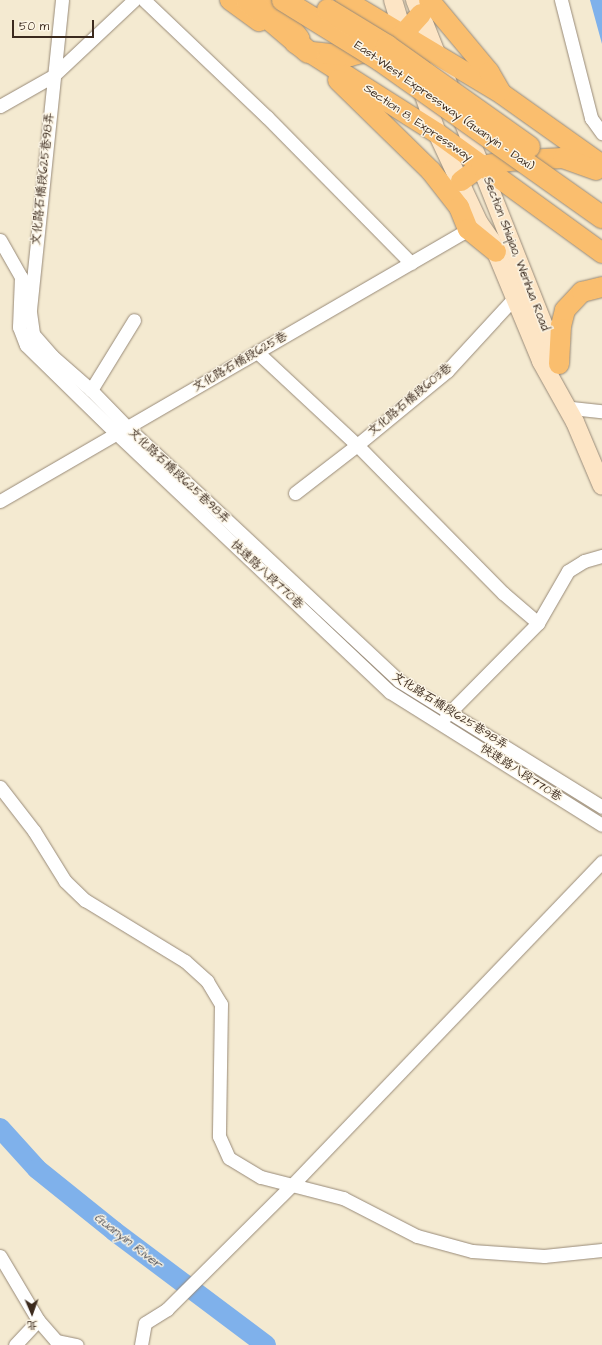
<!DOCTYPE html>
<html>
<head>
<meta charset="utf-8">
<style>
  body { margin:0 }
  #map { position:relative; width:602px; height:1345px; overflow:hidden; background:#f4ead1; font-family:"Architects Daughter","LXGW WenKai TC",sans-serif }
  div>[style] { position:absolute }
  .water>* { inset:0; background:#7fb1eb }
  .river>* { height:20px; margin:-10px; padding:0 10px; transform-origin:10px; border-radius:10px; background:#7fb1eb }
  .roads { filter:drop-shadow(0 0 1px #988a78) drop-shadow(0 0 1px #988a78) }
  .street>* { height:13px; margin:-6.5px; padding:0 6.5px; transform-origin:6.5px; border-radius:6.5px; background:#fff }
  .secondary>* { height:18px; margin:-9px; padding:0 9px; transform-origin:9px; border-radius:9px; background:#fde5c5 }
  .primary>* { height:20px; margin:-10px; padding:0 10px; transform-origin:10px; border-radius:10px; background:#fabe6e }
  .highway>* { height:22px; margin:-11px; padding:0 11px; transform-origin:11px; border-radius:11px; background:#fabe6e }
  .bridges { filter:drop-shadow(0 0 1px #988a78) drop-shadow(0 0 1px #988a78) }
  .highway-bridge>* { height:22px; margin:-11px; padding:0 11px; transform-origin:11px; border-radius:11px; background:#fabe6e }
  span { translate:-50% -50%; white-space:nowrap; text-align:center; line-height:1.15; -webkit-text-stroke:3px #fcf5e5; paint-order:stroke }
  .street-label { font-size:12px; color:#3b2a1e }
  .water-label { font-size:13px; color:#4f525c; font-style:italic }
  .north { position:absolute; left:12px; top:1293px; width:40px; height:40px; -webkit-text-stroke:3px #fcf5e5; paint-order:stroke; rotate:178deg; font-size:11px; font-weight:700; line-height:16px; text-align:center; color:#3b2a1e }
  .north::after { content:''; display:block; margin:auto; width:14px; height:18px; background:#3b2a1e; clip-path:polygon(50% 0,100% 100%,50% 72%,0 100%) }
  .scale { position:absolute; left:12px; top:20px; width:82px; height:18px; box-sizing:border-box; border:2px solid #3b2a1e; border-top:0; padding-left:5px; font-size:12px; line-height:14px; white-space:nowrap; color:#3b2a1e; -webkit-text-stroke:3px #fcf5e5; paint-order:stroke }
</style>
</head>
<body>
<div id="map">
  <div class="water">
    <div style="clip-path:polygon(590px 0,602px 0,602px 44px)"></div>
  </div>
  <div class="river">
    <div style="left:0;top:1128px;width:55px;rotate:47.9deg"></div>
    <div style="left:37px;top:1169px;width:99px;rotate:38.8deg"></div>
    <div style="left:114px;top:1231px;width:190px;rotate:36.9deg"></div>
  </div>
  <div class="roads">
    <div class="street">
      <div style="left:62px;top:0;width:314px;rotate:95.9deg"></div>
      <div style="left:30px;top:312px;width:22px;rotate:82deg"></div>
      <div style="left:33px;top:334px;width:29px;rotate:49deg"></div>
      <div style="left:52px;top:356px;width:52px;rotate:41.1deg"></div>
      <div style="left:91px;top:390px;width:52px;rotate:45.8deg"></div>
      <div style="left:127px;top:427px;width:372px;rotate:43deg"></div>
      <div style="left:399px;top:681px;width:239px;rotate:31.8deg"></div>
      <div style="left:144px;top:0;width:170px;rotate:43.6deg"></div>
      <div style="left:267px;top:117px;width:205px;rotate:45.4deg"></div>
      <div style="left:561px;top:0;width:122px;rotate:75.7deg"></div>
      <div style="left:591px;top:118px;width:19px;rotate:54deg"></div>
      <div style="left:0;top:106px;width:61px;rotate:-29.5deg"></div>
      <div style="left:53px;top:76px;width:111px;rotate:-43.2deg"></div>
      <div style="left:0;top:240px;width:43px;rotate:60.4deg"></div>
      <div style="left:21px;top:277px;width:50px;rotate:92.3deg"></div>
      <div style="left:19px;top:327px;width:19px;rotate:69deg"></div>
      <div style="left:26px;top:345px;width:126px;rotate:44.4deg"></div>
      <div style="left:116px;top:433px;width:377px;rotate:43.4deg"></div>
      <div style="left:390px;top:692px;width:250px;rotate:32.1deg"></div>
      <div style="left:257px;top:352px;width:137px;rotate:42.9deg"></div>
      <div style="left:357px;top:445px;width:208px;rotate:45.4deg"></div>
      <div style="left:503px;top:593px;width:46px;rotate:40.6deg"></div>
      <div style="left:91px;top:390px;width:82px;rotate:-58.4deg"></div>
      <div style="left:571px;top:408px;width:31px;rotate:6deg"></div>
      <div style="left:295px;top:493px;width:78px;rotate:-37.7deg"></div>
      <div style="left:357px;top:445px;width:117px;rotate:-39.4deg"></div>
      <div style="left:447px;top:371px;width:100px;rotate:-47.4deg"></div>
      <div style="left:0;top:501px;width:548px;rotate:-30.12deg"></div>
      <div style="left:446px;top:716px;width:131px;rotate:-45.3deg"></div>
      <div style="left:538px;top:623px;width:60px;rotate:-60deg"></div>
      <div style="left:568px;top:571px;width:19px;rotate:-32deg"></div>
      <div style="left:584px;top:561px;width:19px;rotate:-16deg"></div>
      <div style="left:0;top:787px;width:56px;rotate:52.3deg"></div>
      <div style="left:34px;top:831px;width:59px;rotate:58.2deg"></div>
      <div style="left:65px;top:881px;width:28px;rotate:44deg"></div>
      <div style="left:85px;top:900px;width:117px;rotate:31.4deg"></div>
      <div style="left:185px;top:961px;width:30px;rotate:42deg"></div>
      <div style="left:207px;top:981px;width:27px;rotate:59deg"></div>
      <div style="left:221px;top:1004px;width:132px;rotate:90.9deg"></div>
      <div style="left:219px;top:1136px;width:24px;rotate:66deg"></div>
      <div style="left:229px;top:1158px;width:37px;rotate:31deg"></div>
      <div style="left:261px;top:1177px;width:85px;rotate:14.4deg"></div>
      <div style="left:343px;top:1198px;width:83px;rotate:27.2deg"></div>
      <div style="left:417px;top:1236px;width:57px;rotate:15.3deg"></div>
      <div style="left:472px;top:1251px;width:72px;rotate:4deg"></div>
      <div style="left:544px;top:1256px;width:58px;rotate:-5.9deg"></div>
      <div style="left:0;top:1256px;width:74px;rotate:59.3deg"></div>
      <div style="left:38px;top:1320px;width:28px;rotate:49deg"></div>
      <div style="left:56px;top:1341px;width:21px;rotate:11deg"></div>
      <div style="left:15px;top:1345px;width:34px;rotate:-47deg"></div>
      <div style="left:141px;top:1345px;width:22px;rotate:-80deg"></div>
      <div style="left:145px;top:1323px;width:26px;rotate:-32deg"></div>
      <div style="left:167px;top:1309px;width:176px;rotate:-44.8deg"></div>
      <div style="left:292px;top:1185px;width:448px;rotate:-46.2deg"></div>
    </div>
    <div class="secondary">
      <div style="left:393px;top:0;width:45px;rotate:73.2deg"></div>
      <div style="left:415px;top:0;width:391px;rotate:68.4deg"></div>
      <div style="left:420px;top:84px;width:52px;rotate:70.9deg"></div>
      <div style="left:437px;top:133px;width:99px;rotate:65deg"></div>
      <div style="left:479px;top:223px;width:21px;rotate:55deg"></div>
      <div style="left:491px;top:240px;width:131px;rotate:67.5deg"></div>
      <div style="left:541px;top:361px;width:70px;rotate:60.9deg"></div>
      <div style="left:575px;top:422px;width:69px;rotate:67.1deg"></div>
    </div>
    <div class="primary">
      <div style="left:230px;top:0;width:36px;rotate:36deg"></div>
      <div style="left:264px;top:0;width:17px;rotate:36deg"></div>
      <div style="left:278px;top:10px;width:36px;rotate:53deg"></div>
      <div style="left:345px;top:0;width:183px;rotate:30.9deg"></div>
      <div style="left:502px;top:94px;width:123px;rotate:35.4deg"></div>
      <div style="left:429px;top:0;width:94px;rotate:50.2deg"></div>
      <div style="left:489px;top:72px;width:22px;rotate:60deg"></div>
      <div style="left:295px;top:43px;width:168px;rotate:32.4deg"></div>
      <div style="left:437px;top:133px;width:204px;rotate:36deg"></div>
      <div style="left:312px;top:52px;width:38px;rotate:6deg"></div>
      <div style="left:350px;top:56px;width:28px;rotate:-15deg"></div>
      <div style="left:377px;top:49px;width:30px;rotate:-30deg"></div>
      <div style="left:403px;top:34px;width:27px;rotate:-48deg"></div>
      <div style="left:338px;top:80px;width:130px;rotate:44.4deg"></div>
      <div style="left:431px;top:171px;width:46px;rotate:52.1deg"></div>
      <div style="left:459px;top:207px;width:24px;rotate:68deg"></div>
      <div style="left:468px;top:229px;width:36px;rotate:39deg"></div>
      <div style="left:461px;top:181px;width:25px;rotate:-37deg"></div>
      <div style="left:481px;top:166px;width:28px;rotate:-10deg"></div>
      <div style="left:509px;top:161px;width:54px;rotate:-3.2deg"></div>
      <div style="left:563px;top:158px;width:35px;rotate:20deg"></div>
      <div style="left:559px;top:364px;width:38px;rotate:-87deg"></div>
      <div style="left:561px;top:326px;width:16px;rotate:-76deg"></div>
      <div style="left:565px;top:310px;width:25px;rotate:-47deg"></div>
      <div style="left:582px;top:292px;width:21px;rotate:-14deg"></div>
    </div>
    <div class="highway">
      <div style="left:247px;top:0;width:80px;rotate:40.4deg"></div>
    </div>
  </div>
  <div class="bridges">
    <div class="highway-bridge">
      <div style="left:283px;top:0;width:114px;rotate:31.7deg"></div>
      <div style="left:380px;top:60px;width:272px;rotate:35.3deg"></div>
      <div style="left:328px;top:10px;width:69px;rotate:31.4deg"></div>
      <div style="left:387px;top:46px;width:174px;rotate:35.4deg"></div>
    </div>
  </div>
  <div class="street-label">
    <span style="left:444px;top:106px;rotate:35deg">East-West Expressway (Guanyin - Daxi)</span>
    <span style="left:418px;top:123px;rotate:34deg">Section 8, Expressway</span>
    <span style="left:43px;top:179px;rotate:-84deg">文化路石橋段625巷98弄</span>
    <span style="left:516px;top:254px;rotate:69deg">Section Shiqiao, Wenhua Road</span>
    <span style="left:240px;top:362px;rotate:-30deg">文化路石橋段625巷</span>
    <span style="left:410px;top:400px;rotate:-40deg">文化路石橋段603巷</span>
    <span style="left:179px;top:476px;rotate:43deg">文化路石橋段625巷98弄</span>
    <span style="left:267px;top:575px;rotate:43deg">快速路八段770巷</span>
    <span style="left:450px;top:711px;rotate:32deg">文化路石橋段625巷98弄</span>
    <span style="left:521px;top:773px;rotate:33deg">快速路八段770巷</span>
  </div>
  <div class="water-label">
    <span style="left:128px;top:1241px;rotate:38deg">Guanyin River</span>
  </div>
  <div class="north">北</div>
  <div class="scale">50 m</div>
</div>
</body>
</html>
